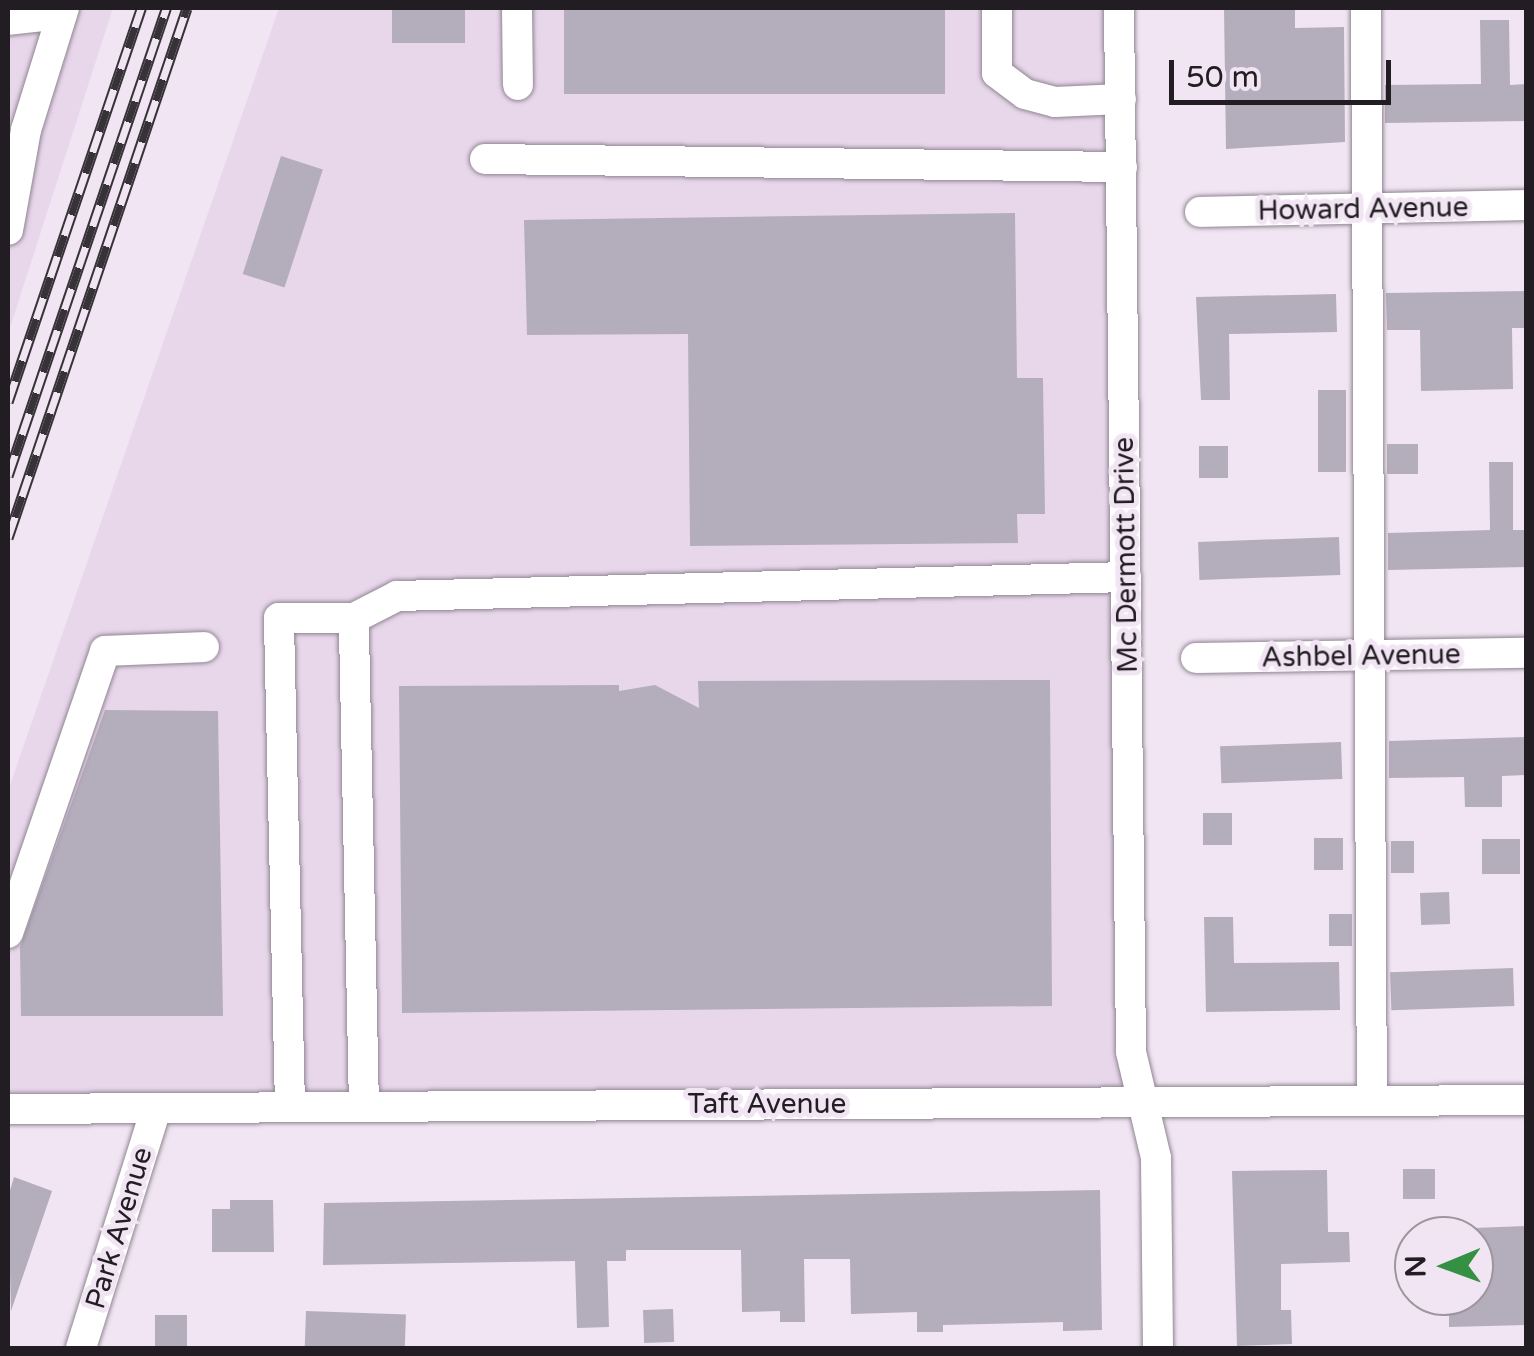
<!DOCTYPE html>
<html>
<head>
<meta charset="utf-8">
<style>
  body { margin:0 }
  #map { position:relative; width:1534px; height:1356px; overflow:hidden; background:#f1e5f3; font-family:"Varela Round",sans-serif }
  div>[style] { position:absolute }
  .built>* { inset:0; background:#e8d7eb }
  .building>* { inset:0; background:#b4adbc; transform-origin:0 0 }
  .roads { filter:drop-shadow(0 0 2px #908592) drop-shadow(0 0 2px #908592) }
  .minor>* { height:30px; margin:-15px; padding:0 15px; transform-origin:15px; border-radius:15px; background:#fff }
  .rail>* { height:11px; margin-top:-5.5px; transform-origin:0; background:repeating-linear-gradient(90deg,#f1e5f3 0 22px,#373238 0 44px); box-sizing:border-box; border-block:2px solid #373238 }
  span { translate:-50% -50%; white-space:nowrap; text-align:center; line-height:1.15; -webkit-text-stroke:10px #f1e5f3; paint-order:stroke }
  .street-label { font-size:28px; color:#211d22 }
  .frame { position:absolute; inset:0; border:10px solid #211d22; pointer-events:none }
  .north { position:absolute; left:1394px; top:1216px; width:100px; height:100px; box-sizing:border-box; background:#f1e5f3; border:2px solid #9e959f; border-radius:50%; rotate:269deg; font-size:28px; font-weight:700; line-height:40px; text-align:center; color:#211d22 }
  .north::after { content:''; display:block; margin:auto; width:35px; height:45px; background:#349042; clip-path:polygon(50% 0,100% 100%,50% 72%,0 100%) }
  .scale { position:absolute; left:1169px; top:60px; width:222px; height:45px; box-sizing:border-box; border:5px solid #211d22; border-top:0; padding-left:12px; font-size:30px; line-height:35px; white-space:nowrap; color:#211d22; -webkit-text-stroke:8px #f1e5f3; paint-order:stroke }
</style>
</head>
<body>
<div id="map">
  <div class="built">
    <div style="clip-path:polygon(8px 8px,113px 8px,8px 334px)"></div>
    <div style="clip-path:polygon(279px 8px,1109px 8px,1127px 1091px,8px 1099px,8px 791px)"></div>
  </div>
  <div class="building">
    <div style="left:392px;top:8px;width:73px;height:35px"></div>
    <div style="left:564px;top:8px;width:381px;height:86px"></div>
    <div style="clip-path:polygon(1224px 8px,1295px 8px,1295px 28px,1344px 27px,1345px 142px,1226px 149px)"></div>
    <div style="clip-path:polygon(1480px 20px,1509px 20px,1510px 85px,1526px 84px,1526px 121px,1385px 123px,1385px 85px,1481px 84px)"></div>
    <div style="left:281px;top:156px;width:44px;height:124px;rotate:18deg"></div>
    <div style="clip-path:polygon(1015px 213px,1017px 378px,1043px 378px,1045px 514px,1017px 514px,1018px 543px,690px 546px,688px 334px,527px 335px,524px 220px)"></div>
    <div style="clip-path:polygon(1526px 291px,1526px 328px,1512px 328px,1513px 389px,1421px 391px,1420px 330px,1387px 330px,1386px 293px)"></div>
    <div style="clip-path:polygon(1336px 294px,1337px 332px,1229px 334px,1230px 400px,1201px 400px,1196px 297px)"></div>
    <div style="left:1318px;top:390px;width:28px;height:82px"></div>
    <div style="left:1387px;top:444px;width:31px;height:30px"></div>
    <div style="left:1199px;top:446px;width:29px;height:32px"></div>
    <div style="clip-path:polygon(1489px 462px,1513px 462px,1513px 530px,1526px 530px,1526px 567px,1388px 570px,1388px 533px,1490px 530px)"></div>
    <div style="left:1339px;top:537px;width:38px;height:141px;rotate:88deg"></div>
    <div style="clip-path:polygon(1050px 680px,1052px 1006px,402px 1013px,399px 686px,619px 685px,619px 691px,655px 685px,699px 708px,698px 681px)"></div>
    <div style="clip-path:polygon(105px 710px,218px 711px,223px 1016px,21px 1016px,20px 947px)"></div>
    <div style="clip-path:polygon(1526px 737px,1526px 775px,1502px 776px,1502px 807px,1465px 807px,1464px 777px,1389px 778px,1389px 741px)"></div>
    <div style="left:1341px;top:742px;width:37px;height:121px;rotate:88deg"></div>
    <div style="left:1203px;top:813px;width:29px;height:32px"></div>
    <div style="left:1314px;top:838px;width:29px;height:32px"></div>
    <div style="left:1482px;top:839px;width:38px;height:35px"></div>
    <div style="left:1391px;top:841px;width:23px;height:32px"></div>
    <div style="left:1449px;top:892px;width:32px;height:29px;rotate:88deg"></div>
    <div style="left:1329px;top:914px;width:23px;height:32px"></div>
    <div style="clip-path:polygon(1204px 917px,1233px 917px,1234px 963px,1339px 962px,1340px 1010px,1206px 1012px)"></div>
    <div style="left:1513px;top:968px;width:38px;height:123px;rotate:88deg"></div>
    <div style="left:1403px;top:1169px;width:32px;height:30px"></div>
    <div style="clip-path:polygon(1327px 1170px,1328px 1232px,1349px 1232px,1350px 1262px,1281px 1264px,1281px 1310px,1291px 1310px,1292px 1344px,1237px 1346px,1232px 1171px)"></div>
    <div style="clip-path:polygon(14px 1177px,52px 1191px,11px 1311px,8px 1197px)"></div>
    <div style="clip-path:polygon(1100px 1190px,1102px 1330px,1063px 1331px,1063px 1322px,943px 1325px,943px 1332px,917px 1332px,917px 1312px,851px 1314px,850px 1259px,804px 1259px,805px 1322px,780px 1322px,780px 1311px,742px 1312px,741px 1250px,626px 1250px,626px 1261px,607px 1261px,609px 1327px,577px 1328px,575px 1261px,323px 1265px,324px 1203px)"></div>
    <div style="clip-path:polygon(230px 1200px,273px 1200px,274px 1252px,212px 1252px,212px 1209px,230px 1209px)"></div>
    <div style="clip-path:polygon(1526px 1226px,1526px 1325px,1449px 1327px,1449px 1297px,1474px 1297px,1474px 1228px)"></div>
    <div style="left:673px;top:1309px;width:33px;height:30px;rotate:88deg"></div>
    <div style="left:306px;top:1311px;width:100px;height:36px;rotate:2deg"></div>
    <div style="left:155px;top:1315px;width:32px;height:31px"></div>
  </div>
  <div class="roads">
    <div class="minor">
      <div style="left:517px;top:8px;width:77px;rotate:89.3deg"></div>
      <div style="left:997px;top:8px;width:65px;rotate:90deg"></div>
      <div style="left:997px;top:73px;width:35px;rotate:37deg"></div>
      <div style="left:1025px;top:94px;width:31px;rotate:15deg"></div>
      <div style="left:1055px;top:102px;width:66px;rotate:-2.6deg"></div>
      <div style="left:1119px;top:8px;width:1044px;rotate:89.34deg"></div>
      <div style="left:1131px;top:1052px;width:109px;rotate:76.7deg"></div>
      <div style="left:1156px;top:1158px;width:190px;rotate:89.4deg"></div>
      <div style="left:1366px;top:8px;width:1092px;rotate:89.69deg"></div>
      <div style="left:8px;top:20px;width:54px;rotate:-6.3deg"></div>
      <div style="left:485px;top:159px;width:637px;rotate:0.72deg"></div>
      <div style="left:1200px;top:212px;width:326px;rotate:-1.2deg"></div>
      <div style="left:8px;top:230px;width:102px;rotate:-79.8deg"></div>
      <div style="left:26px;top:130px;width:128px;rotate:-72.7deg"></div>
      <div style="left:1196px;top:658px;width:330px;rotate:-0.9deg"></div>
      <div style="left:8px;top:933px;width:298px;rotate:-71deg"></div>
      <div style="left:105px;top:651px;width:99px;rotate:-2.3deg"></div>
      <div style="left:290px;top:1107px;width:489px;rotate:-91.3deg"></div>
      <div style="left:279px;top:618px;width:75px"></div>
      <div style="left:364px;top:1107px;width:489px;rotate:-91.2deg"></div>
      <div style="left:354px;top:618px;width:48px;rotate:-27.1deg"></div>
      <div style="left:397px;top:596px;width:729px;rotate:-1.49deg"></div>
      <div style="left:8px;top:1109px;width:1518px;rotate:-0.34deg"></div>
      <div style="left:81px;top:1348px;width:251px;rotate:-72.6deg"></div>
    </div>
  </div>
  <div class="rail">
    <div style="left:8px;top:402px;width:416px;rotate:-71.3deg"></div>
    <div style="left:8px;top:476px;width:494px;rotate:-71.3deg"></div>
    <div style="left:8px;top:538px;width:559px;rotate:-71.34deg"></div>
  </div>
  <div class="street-label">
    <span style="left:1363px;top:209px;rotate:-1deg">Howard Avenue</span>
    <span style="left:1126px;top:555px;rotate:-91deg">Mc Dermott Drive</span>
    <span style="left:1361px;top:656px;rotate:-1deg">Ashbel Avenue</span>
    <span style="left:767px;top:1104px">Taft Avenue</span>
    <span style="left:119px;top:1228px;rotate:-73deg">Park Avenue</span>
  </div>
  <div class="frame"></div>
  <div class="north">N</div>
  <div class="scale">50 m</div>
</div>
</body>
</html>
